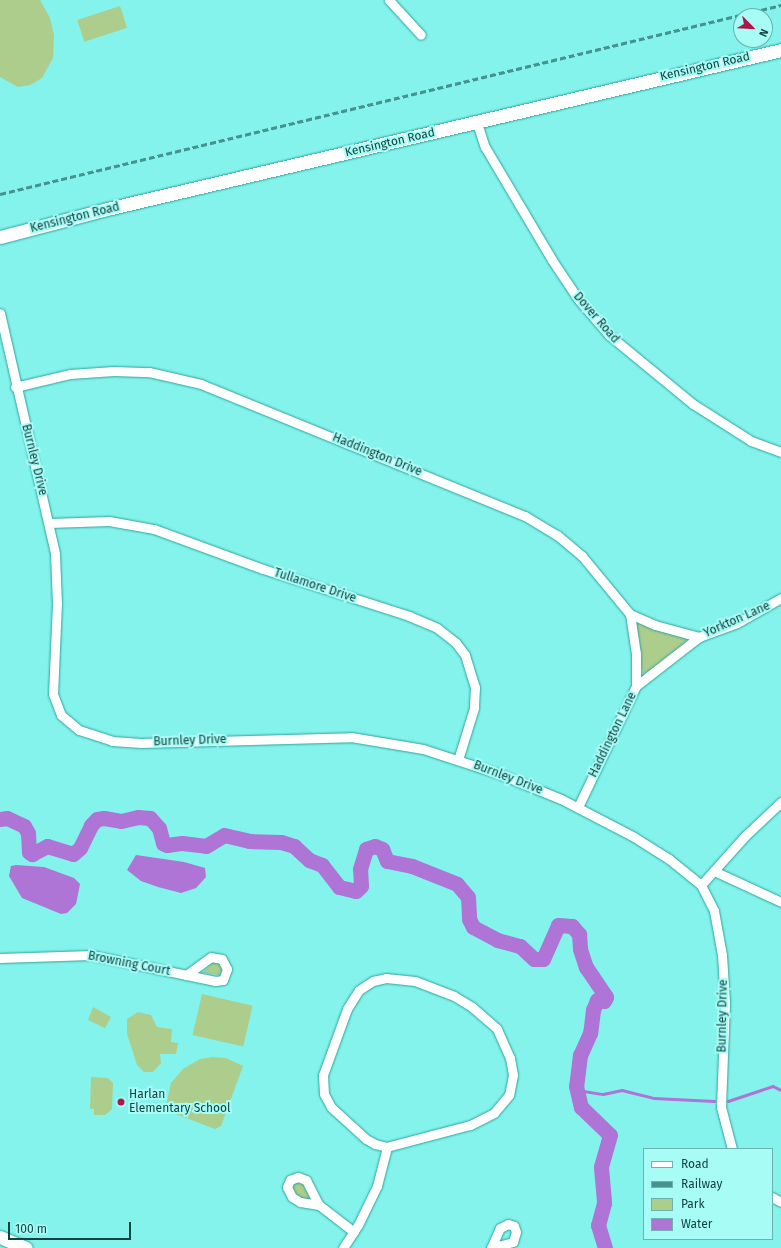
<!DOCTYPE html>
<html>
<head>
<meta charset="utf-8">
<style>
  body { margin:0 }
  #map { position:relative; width:781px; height:1248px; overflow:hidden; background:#84f3ec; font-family:"Fira Sans",sans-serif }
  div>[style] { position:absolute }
  .green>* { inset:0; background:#accd8b; transform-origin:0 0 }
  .water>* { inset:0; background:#ae74d6 }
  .stream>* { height:2.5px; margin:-1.25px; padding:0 1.25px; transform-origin:1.25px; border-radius:1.25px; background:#ae74d6 }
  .river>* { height:15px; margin:-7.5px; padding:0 7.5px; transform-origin:7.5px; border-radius:7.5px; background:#ae74d6 }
  .roads { filter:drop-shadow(0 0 1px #2ca59f) drop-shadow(0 0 1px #2ca59f) }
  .street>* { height:9px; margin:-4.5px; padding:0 4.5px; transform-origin:4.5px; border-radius:4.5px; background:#fff }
  .secondary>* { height:13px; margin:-6.5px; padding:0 6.5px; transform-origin:6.5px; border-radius:6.5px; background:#fff }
  .rail>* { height:2.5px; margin-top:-1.25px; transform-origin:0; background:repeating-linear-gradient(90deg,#46928e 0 6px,transparent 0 9px) }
  .dots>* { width:11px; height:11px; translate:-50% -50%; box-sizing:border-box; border:2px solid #a8fcf6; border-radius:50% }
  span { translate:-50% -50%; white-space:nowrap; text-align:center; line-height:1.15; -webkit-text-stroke:4px #a8fcf6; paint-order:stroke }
  .street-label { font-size:12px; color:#134341 }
  .poi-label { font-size:12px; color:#134341 }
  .left { translate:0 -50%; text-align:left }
  .legend { position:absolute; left:643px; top:1148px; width:130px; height:92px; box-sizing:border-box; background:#a8fcf6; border:1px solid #6cb2ae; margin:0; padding:5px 7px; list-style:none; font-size:12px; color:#134341 }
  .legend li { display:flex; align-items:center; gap:8px; height:20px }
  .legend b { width:20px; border:1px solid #6cb2ae }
  .north { position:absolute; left:733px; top:8px; width:40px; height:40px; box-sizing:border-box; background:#a8fcf6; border:1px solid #6cb2ae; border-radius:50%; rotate:114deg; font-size:11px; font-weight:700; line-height:16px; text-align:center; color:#134341 }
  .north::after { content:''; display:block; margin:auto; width:14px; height:18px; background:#ac1847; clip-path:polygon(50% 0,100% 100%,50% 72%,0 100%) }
  .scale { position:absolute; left:8px; top:1222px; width:123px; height:18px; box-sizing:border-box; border:2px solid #134341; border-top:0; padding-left:5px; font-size:12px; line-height:14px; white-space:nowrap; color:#134341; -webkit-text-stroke:3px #a8fcf6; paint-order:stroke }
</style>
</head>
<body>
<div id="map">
  <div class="green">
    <div style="clip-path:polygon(0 0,40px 0,50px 18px,54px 35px,53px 58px,42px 78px,30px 85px,18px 87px,0 77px)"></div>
    <div style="left:120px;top:6px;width:23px;height:45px;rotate:72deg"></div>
    <div style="clip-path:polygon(636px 622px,686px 638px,687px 643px,643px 676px)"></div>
    <div style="clip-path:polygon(214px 962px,220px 964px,222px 969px,220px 975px,202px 973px)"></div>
    <div style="left:202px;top:994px;width:52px;height:42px;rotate:13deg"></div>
    <div style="clip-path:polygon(93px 1007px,111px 1017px,105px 1028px,88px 1020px)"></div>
    <div style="clip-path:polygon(138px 1012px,151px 1015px,157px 1027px,172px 1029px,171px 1042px,178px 1043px,176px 1054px,160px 1054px,161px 1063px,153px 1072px,144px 1072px,137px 1065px,127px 1034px,127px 1019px)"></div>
    <div style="clip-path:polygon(212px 1057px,226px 1058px,243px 1066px,221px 1126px,215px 1129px,165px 1110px,171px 1083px,183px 1069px,200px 1059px)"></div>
    <div style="clip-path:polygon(91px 1077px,108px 1078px,113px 1083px,112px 1109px,105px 1115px,94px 1115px,94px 1109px,90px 1109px)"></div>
    <div style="clip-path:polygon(295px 1181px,303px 1182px,313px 1199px,304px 1200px,292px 1192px)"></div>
  </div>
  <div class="water">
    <div style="clip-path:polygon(136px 855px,184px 862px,205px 868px,206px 877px,196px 888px,181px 893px,158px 887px,141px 881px,127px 870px)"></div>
    <div style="clip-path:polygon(16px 865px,44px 867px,74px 878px,80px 884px,76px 904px,67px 913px,61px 914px,22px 898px,9px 876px,11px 866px)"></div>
  </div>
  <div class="stream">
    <div style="left:577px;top:1090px;width:26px;rotate:9deg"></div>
    <div style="left:603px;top:1094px;width:19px;rotate:-12deg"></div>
    <div style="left:622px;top:1090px;width:33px;rotate:14deg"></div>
    <div style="left:654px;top:1098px;width:60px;rotate:2.9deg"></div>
    <div style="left:728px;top:1101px;width:47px;rotate:-18.4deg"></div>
    <div style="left:773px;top:1086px;width:9px;rotate:27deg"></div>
  </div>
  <div class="river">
    <div style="left:0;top:819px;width:7px;rotate:-8deg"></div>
    <div style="left:7px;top:818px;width:19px;rotate:25deg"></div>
    <div style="left:24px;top:826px;width:8px;rotate:60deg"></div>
    <div style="left:28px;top:833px;width:19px;rotate:87deg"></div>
    <div style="left:29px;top:852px;width:4px;rotate:34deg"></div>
    <div style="left:32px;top:854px;width:17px;rotate:-28deg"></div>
    <div style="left:47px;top:846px;width:27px;rotate:17deg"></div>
    <div style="left:73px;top:854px;width:9px;rotate:-41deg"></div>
    <div style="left:80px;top:848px;width:25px;rotate:-64deg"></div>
    <div style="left:91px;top:825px;width:8px;rotate:-45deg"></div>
    <div style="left:97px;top:819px;width:7px;rotate:-8deg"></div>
    <div style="left:104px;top:818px;width:17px;rotate:10deg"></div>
    <div style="left:121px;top:821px;width:17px;rotate:-13deg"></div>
    <div style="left:138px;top:817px;width:12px;rotate:5deg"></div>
    <div style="left:150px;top:818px;width:13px;rotate:48deg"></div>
    <div style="left:159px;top:828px;width:16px;rotate:75deg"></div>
    <div style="left:163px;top:843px;width:4px;rotate:27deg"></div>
    <div style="left:167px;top:845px;width:15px;rotate:-8deg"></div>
    <div style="left:182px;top:843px;width:24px;rotate:7deg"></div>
    <div style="left:206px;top:846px;width:21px;rotate:-31deg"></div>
    <div style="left:224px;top:835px;width:26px;rotate:13deg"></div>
    <div style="left:249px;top:841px;width:32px;rotate:2deg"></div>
    <div style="left:281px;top:842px;width:14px;rotate:17deg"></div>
    <div style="left:294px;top:846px;width:21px;rotate:43deg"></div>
    <div style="left:309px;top:860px;width:14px;rotate:21deg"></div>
    <div style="left:322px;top:865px;width:28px;rotate:52deg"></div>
    <div style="left:339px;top:887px;width:17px;rotate:13deg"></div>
    <div style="left:356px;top:891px;width:7px;rotate:-45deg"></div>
    <div style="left:361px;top:886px;width:17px;rotate:-93deg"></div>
    <div style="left:360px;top:869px;width:21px;rotate:-73deg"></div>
    <div style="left:366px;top:849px;width:9px;rotate:-18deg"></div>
    <div style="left:375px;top:846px;width:8px;rotate:23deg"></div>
    <div style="left:382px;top:849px;width:13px;rotate:67deg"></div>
    <div style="left:387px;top:861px;width:25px;rotate:11deg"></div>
    <div style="left:412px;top:866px;width:48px;rotate:21.8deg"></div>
    <div style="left:457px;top:884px;width:17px;rotate:50deg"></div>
    <div style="left:468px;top:897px;width:22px;rotate:87deg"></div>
    <div style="left:469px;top:919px;width:9px;rotate:63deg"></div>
    <div style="left:473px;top:927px;width:27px;rotate:28deg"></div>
    <div style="left:497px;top:940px;width:24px;rotate:15deg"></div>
    <div style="left:520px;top:946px;width:19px;rotate:43deg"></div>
    <div style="left:534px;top:959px;width:9px"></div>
    <div style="left:543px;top:959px;width:37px;rotate:-66deg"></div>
    <div style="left:558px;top:925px;width:14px;rotate:4deg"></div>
    <div style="left:572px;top:926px;width:11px;rotate:49deg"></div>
    <div style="left:579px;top:934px;width:15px;rotate:86deg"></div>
    <div style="left:580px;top:949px;width:19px;rotate:72deg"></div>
    <div style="left:586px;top:967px;width:36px;rotate:56deg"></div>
    <div style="left:606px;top:997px;width:4px;rotate:117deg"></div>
    <div style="left:604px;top:1001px;width:7px;rotate:-172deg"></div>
    <div style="left:597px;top:1000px;width:11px;rotate:112deg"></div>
    <div style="left:593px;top:1010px;width:23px;rotate:97deg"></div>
    <div style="left:590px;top:1033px;width:24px;rotate:114deg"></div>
    <div style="left:580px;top:1055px;width:31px;rotate:97deg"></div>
    <div style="left:576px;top:1086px;width:22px;rotate:77deg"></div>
    <div style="left:581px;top:1107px;width:40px;rotate:44deg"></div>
    <div style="left:610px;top:1135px;width:33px;rotate:106deg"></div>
    <div style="left:601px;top:1167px;width:36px;rotate:85deg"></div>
    <div style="left:604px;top:1203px;width:23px;rotate:105deg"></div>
    <div style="left:598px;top:1225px;width:24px;rotate:73deg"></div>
  </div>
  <div class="roads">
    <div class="street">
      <div style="left:389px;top:0;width:47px;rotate:47.6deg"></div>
      <div style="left:477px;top:123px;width:25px;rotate:72deg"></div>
      <div style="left:485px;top:147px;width:131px;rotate:59.3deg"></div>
      <div style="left:552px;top:260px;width:47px;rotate:56.3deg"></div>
      <div style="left:578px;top:299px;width:48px;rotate:49.3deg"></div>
      <div style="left:609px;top:335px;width:109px;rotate:39.4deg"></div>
      <div style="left:693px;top:404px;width:69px;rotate:32.5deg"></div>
      <div style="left:751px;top:441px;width:32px;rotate:20deg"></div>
      <div style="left:0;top:313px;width:247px;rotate:77.1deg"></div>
      <div style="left:55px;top:554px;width:49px;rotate:87.7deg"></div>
      <div style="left:57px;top:603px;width:91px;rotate:92.5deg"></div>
      <div style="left:53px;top:694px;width:22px;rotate:69deg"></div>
      <div style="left:61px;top:715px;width:23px;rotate:40deg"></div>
      <div style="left:79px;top:730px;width:35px;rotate:18deg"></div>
      <div style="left:112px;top:741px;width:29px;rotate:4deg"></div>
      <div style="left:141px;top:743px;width:210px;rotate:-1.6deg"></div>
      <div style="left:351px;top:737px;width:73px;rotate:9.5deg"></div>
      <div style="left:423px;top:749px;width:78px;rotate:18deg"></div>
      <div style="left:497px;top:773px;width:69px;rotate:22.1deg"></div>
      <div style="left:561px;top:799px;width:82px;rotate:27.5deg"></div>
      <div style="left:634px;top:837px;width:41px;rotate:32.2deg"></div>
      <div style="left:669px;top:859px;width:41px;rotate:39.1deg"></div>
      <div style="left:701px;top:885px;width:29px;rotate:63deg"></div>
      <div style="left:714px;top:911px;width:45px;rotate:79.7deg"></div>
      <div style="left:722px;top:955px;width:48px;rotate:86.4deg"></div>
      <div style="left:725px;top:1003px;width:104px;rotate:92.2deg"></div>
      <div style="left:721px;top:1107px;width:43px;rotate:75.3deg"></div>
      <div style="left:15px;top:387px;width:57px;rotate:-13.3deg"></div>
      <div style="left:70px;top:374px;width:44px;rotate:-3.9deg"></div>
      <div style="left:114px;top:371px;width:35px;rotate:2deg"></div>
      <div style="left:149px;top:372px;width:53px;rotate:13deg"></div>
      <div style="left:201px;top:384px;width:350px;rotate:22.2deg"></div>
      <div style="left:525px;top:516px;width:37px;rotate:31deg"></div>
      <div style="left:557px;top:535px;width:33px;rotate:40deg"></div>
      <div style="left:582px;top:556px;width:75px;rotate:50.4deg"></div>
      <div style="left:630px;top:614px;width:27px;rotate:24deg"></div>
      <div style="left:655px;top:625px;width:46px;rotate:15.3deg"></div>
      <div style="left:49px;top:523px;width:60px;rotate:-1.9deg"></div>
      <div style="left:109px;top:521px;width:46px;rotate:10.1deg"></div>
      <div style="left:154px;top:529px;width:116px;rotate:20.2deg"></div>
      <div style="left:263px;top:569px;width:153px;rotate:17.8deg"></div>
      <div style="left:409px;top:616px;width:30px;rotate:23deg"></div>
      <div style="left:437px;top:628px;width:24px;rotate:38deg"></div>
      <div style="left:456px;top:643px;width:15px;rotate:53deg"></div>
      <div style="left:465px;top:655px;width:34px;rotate:73deg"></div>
      <div style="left:475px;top:687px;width:21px;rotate:93deg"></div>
      <div style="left:474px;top:708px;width:54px;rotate:107.1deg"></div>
      <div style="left:636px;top:686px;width:80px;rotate:-37.9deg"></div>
      <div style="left:699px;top:637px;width:40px;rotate:-20.2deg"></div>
      <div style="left:737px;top:623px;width:51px;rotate:-29.6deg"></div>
      <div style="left:578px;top:807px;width:134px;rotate:-64.4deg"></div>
      <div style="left:636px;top:686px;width:32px;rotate:-90deg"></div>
      <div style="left:636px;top:654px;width:40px;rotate:-98.5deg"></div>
      <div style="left:714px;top:871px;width:74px;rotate:24.8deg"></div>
      <div style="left:701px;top:885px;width:66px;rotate:-48.1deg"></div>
      <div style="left:745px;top:836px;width:50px;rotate:-43.4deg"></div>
      <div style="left:0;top:958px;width:91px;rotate:-1.9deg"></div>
      <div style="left:91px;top:955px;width:127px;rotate:11.8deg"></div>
      <div style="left:215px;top:981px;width:8px;rotate:-7deg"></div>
      <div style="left:223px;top:980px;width:12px;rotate:-70deg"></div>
      <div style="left:227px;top:969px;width:11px;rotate:-117deg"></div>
      <div style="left:222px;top:959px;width:11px;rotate:-170deg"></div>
      <div style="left:211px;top:957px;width:31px;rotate:144deg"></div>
      <div style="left:386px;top:978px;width:29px;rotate:6deg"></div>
      <div style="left:415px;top:981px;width:42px;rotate:21deg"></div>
      <div style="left:454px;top:996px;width:21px;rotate:31deg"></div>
      <div style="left:472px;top:1007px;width:33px;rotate:41deg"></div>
      <div style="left:497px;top:1029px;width:32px;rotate:66deg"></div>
      <div style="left:510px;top:1058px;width:17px;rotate:80deg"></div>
      <div style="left:513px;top:1075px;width:20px;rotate:101deg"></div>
      <div style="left:509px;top:1095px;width:23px;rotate:130deg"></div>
      <div style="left:494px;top:1113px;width:27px;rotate:153deg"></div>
      <div style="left:470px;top:1125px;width:86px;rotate:165.2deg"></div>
      <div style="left:387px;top:1147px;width:12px;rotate:-166deg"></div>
      <div style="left:375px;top:1144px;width:10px;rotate:-151deg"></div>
      <div style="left:366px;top:1139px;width:47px;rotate:-137.6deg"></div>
      <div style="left:331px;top:1107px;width:15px;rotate:-118deg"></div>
      <div style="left:324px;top:1094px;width:19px;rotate:-93deg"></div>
      <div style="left:323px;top:1075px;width:70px;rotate:-70deg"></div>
      <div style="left:347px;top:1009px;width:22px;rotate:-58deg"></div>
      <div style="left:359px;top:990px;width:17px;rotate:-33deg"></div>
      <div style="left:373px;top:981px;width:13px;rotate:-13deg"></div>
      <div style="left:772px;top:1197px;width:10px;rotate:29deg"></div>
      <div style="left:319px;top:1205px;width:19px;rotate:-171deg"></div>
      <div style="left:300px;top:1202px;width:9px;rotate:-148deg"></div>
      <div style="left:292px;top:1197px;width:11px;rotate:-117deg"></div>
      <div style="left:287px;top:1187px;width:8px;rotate:-67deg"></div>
      <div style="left:290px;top:1180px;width:9px;rotate:-21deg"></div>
      <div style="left:298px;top:1177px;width:9px;rotate:21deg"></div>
      <div style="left:306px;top:1180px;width:28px;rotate:63deg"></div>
      <div style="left:319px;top:1205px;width:44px;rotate:37.6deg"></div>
      <div style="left:343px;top:1248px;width:27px;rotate:-57deg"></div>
      <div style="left:358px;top:1225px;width:43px;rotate:-64deg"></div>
      <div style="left:377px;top:1186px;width:40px;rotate:-75.6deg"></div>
      <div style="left:491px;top:1248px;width:22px;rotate:-66deg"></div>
      <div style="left:500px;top:1228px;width:9px;rotate:-27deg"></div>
      <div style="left:508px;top:1224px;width:6px;rotate:18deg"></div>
      <div style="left:514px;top:1226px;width:6px;rotate:72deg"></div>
      <div style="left:516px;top:1232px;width:10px;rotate:107deg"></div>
      <div style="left:513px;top:1242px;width:23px;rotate:165deg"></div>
    </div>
    <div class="secondary">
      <div style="left:0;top:237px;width:111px;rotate:-14.7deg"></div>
      <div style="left:107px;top:209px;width:693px;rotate:-13.27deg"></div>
      <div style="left:0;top:1237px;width:28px;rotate:23deg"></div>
    </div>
  </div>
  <div class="rail">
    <div style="left:0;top:194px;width:804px;rotate:-13.6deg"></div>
  </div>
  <div class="dots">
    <div style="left:121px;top:1102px;background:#ac1847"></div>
  </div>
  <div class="street-label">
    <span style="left:705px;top:67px;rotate:-13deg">Kensington Road</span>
    <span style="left:390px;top:143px;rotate:-13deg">Kensington Road</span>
    <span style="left:75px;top:218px;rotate:-14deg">Kensington Road</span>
    <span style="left:596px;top:318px;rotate:49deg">Dover Road</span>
    <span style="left:377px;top:455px;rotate:22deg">Haddington Drive</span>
    <span style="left:34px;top:460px;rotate:76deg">Burnley Drive</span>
    <span style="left:315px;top:586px;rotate:18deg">Tullamore Drive</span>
    <span style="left:737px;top:620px;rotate:-24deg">Yorkton Lane</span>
    <span style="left:613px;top:735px;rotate:-64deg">Haddington Lane</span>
    <span style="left:190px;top:741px;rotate:-2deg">Burnley Drive</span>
    <span style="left:508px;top:778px;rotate:21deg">Burnley Drive</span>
    <span style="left:129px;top:964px;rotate:11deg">Browning Court</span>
    <span style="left:723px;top:1016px;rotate:-89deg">Burnley Drive</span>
  </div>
  <div class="poi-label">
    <span class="left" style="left:129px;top:1102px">Harlan<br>Elementary School</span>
  </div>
  <ul class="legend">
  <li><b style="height:5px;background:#fff"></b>Road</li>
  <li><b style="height:5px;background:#46928e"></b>Railway</li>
  <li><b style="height:11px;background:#accd8b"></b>Park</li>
  <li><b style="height:11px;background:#ae74d6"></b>Water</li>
  </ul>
  <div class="north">N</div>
  <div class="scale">100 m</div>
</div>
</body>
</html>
